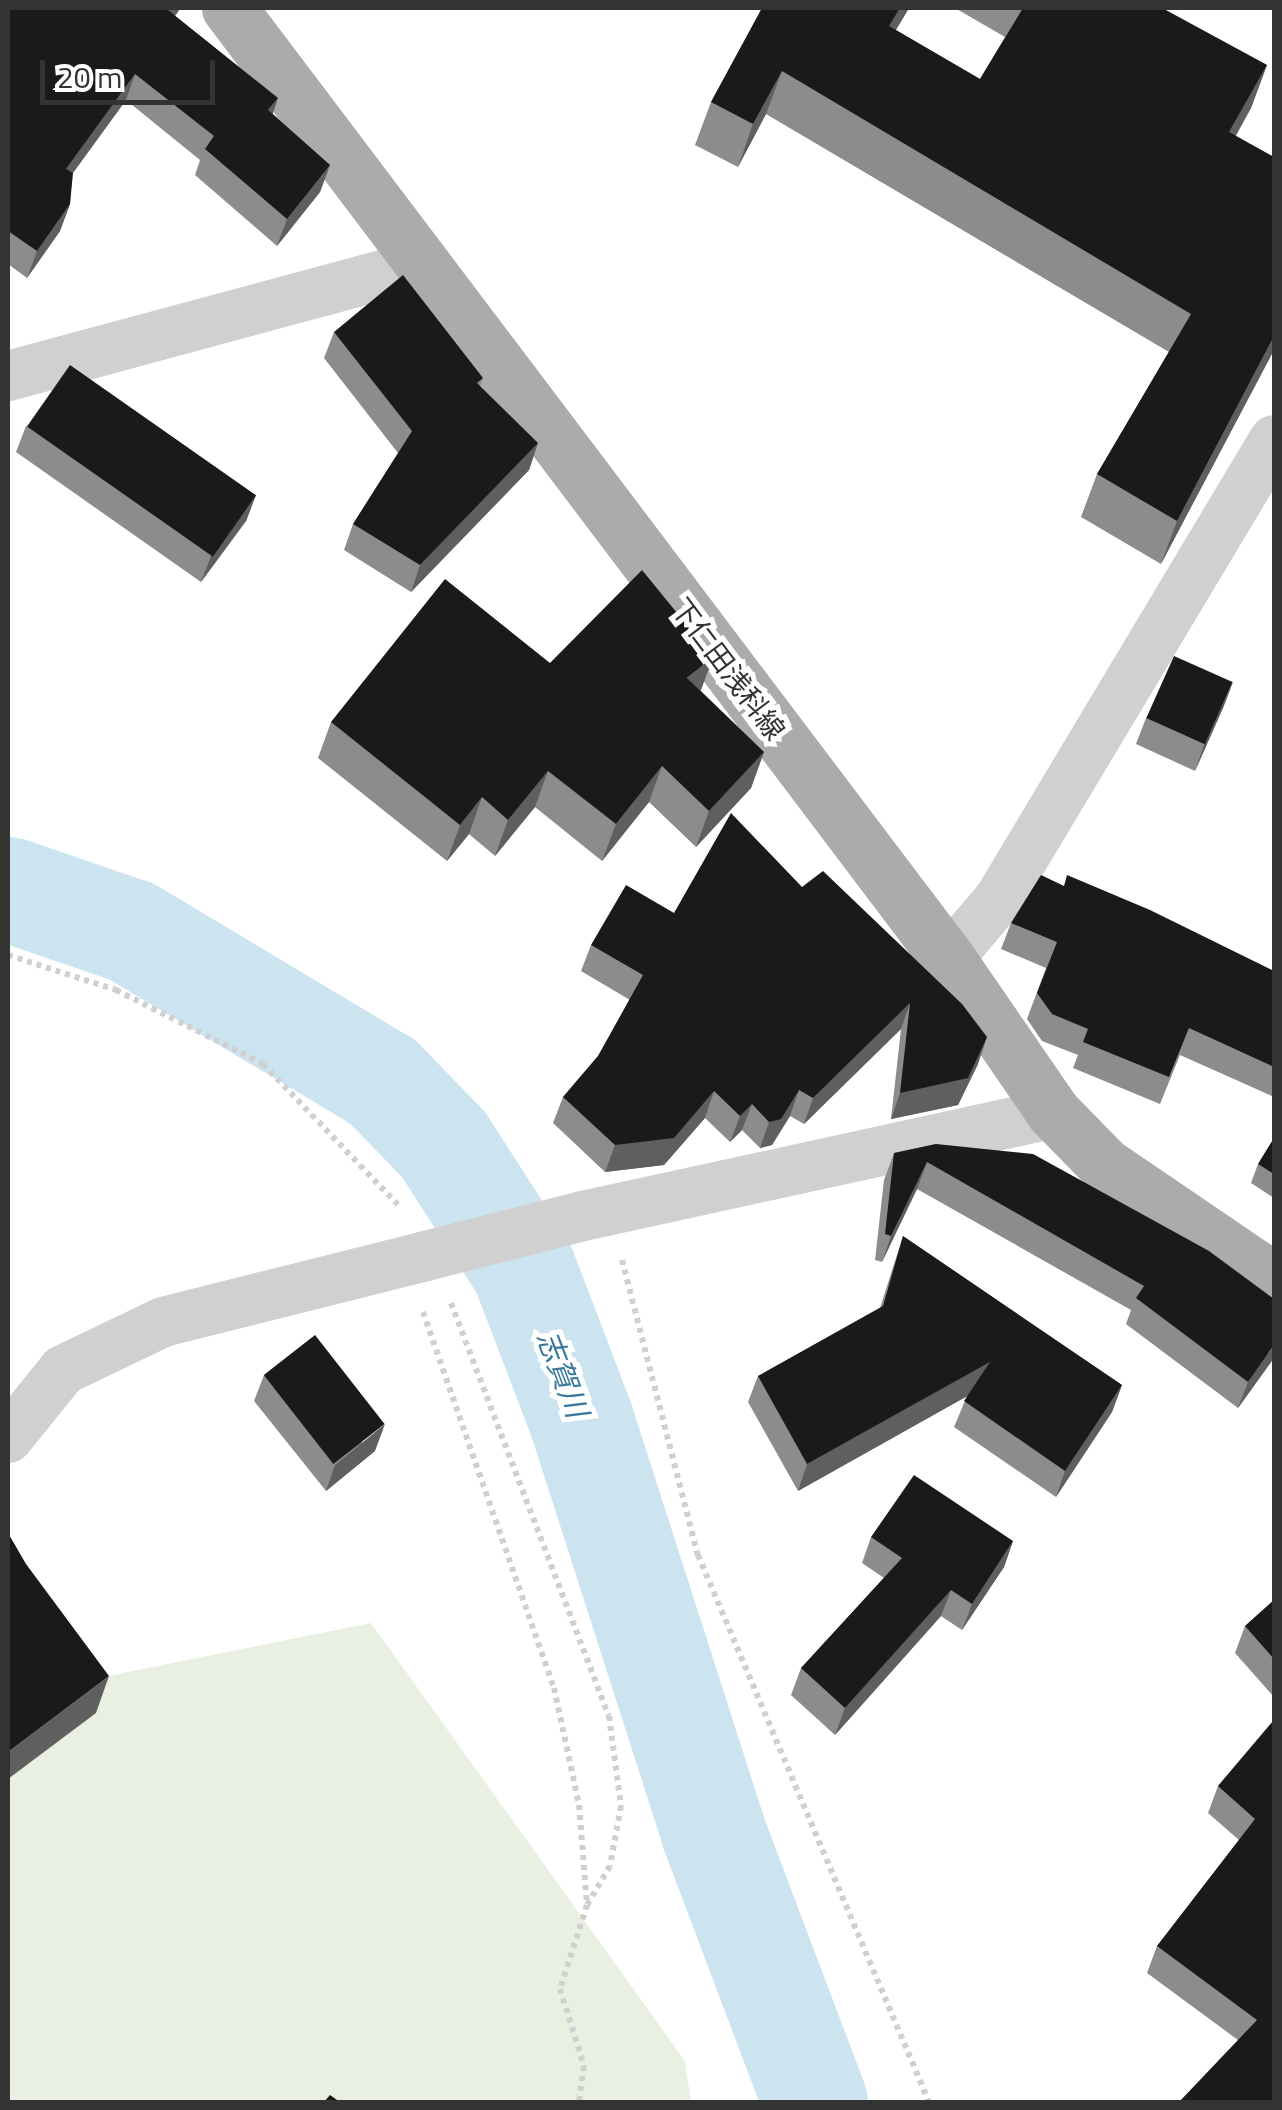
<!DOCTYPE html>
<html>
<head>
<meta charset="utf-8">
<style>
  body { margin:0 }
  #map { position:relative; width:1282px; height:2110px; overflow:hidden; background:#fff; font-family:"Titillium Web","Noto Sans JP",sans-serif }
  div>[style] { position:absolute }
  .green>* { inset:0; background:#e9f0e1 }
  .river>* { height:105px; margin:-52.5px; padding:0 52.5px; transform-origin:52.5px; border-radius:52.5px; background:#cce3f0 }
  .path>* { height:6px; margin-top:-3px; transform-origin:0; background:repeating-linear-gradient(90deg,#d0d0d0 0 5px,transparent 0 10px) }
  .street>* { height:50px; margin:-25px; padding:0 25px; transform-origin:25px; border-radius:25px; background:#d0d0d0 }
  .primary>* { height:55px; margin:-27.5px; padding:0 27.5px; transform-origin:27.5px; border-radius:27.5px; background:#ababab }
  .street-bridge>* { height:50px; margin:-25px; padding:0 25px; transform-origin:25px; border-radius:25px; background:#d0d0d0 }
  .wall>* { inset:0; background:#8c8c8c }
  .shaded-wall>* { inset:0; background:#5f5f5f }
  .building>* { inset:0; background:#1a1a1a; transform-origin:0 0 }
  span { translate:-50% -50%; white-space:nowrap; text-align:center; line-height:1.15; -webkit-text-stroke:10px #fff; paint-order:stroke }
  .street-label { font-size:28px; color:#333 }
  .water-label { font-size:30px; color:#38799d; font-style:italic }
  .frame { position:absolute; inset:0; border:10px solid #333; pointer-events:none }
  .scale { position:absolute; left:40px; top:60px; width:175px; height:45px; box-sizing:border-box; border:5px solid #333; border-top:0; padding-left:12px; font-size:30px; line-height:35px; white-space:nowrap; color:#333; -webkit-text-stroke:8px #fff; paint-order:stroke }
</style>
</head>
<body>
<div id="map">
  <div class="green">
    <div style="clip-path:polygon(371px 1623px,685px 2061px,691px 2102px,8px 2102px,8px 1696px)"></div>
  </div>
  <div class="river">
    <div style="left:8px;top:889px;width:130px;rotate:18.9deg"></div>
    <div style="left:131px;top:931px;width:292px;rotate:30.9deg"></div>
    <div style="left:382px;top:1081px;width:88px;rotate:45.9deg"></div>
    <div style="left:443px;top:1144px;width:148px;rotate:57.2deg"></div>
    <div style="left:523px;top:1268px;width:163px;rotate:69.1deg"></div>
    <div style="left:581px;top:1420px;width:433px;rotate:72.2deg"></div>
    <div style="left:713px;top:1832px;width:289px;rotate:69.3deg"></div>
  </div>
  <div class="path">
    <div style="left:8px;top:955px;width:114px;rotate:18deg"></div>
    <div style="left:116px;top:990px;width:165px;rotate:26.7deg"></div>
    <div style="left:263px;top:1064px;width:199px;rotate:46.2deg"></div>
    <div style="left:622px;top:1260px;width:305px;rotate:75.6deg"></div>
    <div style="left:698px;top:1555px;width:594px;rotate:67.11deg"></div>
    <div style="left:451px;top:1303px;width:442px;rotate:69.1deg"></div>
    <div style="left:609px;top:1716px;width:91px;rotate:82.4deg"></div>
    <div style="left:621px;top:1806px;width:61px;rotate:100.4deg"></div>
    <div style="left:610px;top:1866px;width:45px;rotate:120.5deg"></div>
    <div style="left:423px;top:1312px;width:398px;rotate:70.8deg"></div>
    <div style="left:554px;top:1688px;width:120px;rotate:77.9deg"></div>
    <div style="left:579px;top:1805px;width:100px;rotate:85.4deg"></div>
    <div style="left:587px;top:1905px;width:88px;rotate:107.8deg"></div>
    <div style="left:560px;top:1989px;width:81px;rotate:72.7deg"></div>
    <div style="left:584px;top:2066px;width:36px;rotate:98deg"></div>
  </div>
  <div class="street">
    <div style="left:8px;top:376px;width:429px;rotate:-15.1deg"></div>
    <div style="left:948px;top:959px;width:79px;rotate:-49.6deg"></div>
    <div style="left:999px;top:899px;width:535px;rotate:-59.07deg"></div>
    <div style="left:583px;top:1216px;width:482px;rotate:-12.3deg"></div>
    <div style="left:8px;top:1438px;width:87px;rotate:-51deg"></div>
    <div style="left:63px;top:1370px;width:111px;rotate:-25.6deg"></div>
    <div style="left:163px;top:1322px;width:267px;rotate:-14.1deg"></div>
  </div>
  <div class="primary">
    <div style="left:229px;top:8px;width:1192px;rotate:52.91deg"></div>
    <div style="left:948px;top:959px;width:187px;rotate:55.5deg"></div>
    <div style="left:1054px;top:1113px;width:73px;rotate:45.6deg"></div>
    <div style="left:1105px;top:1165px;width:204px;rotate:34.2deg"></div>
  </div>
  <div class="street-bridge">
    <div style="left:422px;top:1257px;width:166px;rotate:-14.3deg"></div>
  </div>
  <div class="wall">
    <div style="clip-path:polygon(8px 8px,180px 8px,175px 16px,273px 114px,330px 165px,320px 192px,277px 246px,195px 175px,200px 160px,126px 100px,72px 174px,70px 204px,60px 231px,27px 278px,8px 264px)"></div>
    <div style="clip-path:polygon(762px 8px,909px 8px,896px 30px,980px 79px,1005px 37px,955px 8px,1162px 8px,1267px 65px,1251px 108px,1236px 136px,1274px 157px,1274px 350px,1161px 564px,1081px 517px,1097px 474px,1169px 352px,766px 114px,738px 167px,695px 145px,711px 102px)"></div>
    <div style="clip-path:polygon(334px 332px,483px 378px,480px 387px,538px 443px,529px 470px,411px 592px,344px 550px,353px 524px,398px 453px,324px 358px)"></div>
    <div style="clip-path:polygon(26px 426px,256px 495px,246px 521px,201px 582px,16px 452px)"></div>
    <div style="clip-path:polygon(550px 663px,701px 691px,764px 752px,751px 788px,696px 847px,649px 802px,602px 861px,535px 807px,495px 856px,469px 834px,447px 861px,318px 758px,331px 722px)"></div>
    <div style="clip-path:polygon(1233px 682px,1223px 708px,1195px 771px,1136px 744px,1146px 718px)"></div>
    <div style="clip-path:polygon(802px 887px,978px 1064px,958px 1105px,891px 1119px,901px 1029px,804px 1124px,790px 1116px,772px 1145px,760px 1148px,742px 1130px,730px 1142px,705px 1118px,664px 1165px,605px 1172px,553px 1123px,563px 1097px,598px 1056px,630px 1000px,581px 971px,591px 945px,674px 913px)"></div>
    <div style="clip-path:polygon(1011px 923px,1274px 971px,1274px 1097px,1180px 1055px,1160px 1104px,1073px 1068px,1078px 1055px,1042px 1041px,1027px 1019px,1046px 968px,1001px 949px)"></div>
    <div style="clip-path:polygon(1274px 1138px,1274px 1198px,1251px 1183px,1258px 1164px)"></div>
    <div style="clip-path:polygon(936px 1144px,1274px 1358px,1238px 1408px,1126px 1324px,1131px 1310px,917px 1189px,882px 1262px,875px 1260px,884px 1180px,894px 1153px)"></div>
    <div style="clip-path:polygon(903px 1236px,1122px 1385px,1112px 1412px,1056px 1497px,954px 1427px,967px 1396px,798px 1491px,748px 1402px,758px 1376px,880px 1308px)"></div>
    <div style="clip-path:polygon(264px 1375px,375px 1451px,326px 1491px,254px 1401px)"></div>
    <div style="clip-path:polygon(871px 1537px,1013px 1541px,1004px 1567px,962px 1630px,941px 1616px,835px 1735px,791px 1695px,801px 1668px,884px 1578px,862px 1563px)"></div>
    <div style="clip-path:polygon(1274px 1600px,1274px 1697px,1235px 1653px,1245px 1626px)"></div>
    <div style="clip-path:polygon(1274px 1720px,1274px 2102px,1238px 2040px,1147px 1973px,1157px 1946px,1239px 1840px,1208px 1813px,1218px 1786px)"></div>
  </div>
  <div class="shaded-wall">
    <div style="clip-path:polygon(170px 8px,180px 8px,178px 12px,158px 36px)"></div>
    <div style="clip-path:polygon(900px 8px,909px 8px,873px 68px,889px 26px)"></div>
    <div style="clip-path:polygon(1267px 65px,1251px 108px,1213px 175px,1229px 132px)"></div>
    <div style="clip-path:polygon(782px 71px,766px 114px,738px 167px,753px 124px)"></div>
    <div style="clip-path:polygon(135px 74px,126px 100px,57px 195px,66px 169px)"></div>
    <div style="clip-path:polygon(278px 98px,269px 125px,268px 110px)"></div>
    <div style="clip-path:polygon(330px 165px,320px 192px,277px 246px,287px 219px)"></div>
    <div style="clip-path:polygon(70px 204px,60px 231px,27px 278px,37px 251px)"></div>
    <div style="clip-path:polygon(1274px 336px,1274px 350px,1161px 564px,1177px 521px)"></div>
    <div style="clip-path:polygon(538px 443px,529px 470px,411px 592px,420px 565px)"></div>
    <div style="clip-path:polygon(256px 495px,246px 521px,201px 582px,211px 556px)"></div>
    <div style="clip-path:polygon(713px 657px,700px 693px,687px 678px)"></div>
    <div style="clip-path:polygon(1233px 682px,1223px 708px,1195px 771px,1204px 745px)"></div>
    <div style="clip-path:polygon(764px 752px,751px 788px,696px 847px,709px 811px)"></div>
    <div style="clip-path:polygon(662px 766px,649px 802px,602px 861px,616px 824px)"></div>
    <div style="clip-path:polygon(548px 771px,535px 807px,495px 856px,508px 820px)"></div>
    <div style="clip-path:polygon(482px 797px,469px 834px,447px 861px,460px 825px)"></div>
    <div style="clip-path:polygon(910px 1003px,901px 1029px,804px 1124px,813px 1098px)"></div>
    <div style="clip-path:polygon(987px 1037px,978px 1064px,958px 1105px,891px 1119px,900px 1093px)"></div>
    <div style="clip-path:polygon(799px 1090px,790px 1116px,772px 1145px,760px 1148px,769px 1122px)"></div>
    <div style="clip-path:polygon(714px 1091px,705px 1118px,664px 1165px,605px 1172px,615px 1145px)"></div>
    <div style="clip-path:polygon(752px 1104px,742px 1130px,730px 1142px,740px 1116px)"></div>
    <div style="clip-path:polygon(927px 1162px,917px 1189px,882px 1262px,891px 1236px)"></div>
    <div style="clip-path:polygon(1274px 1345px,1274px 1358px,1238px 1408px,1248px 1382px)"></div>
    <div style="clip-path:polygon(990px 1362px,980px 1389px,798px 1491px,807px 1464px)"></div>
    <div style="clip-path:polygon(1122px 1385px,1112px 1412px,1056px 1497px,1065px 1471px)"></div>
    <div style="clip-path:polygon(385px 1424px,375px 1451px,326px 1491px,335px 1465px)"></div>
    <div style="clip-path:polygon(1013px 1541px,1004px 1567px,962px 1630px,972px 1604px)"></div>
    <div style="clip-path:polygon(951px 1590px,941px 1616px,835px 1735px,845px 1708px)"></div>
    <div style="clip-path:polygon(109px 1676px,96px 1713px,8px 1779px,8px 1752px)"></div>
  </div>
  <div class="building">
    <div style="clip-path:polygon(8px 8px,170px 8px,168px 10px,278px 98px,268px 110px,330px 165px,287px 219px,205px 149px,214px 136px,135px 74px,66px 169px,73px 173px,70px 204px,37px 251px,8px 231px)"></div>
    <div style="clip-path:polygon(762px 8px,900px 8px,889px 26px,980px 79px,1023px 8px,1162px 8px,1267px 65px,1229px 132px,1274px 157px,1274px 336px,1177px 521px,1097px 474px,1191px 314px,782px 71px,753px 124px,711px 102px)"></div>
    <div style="clip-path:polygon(403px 275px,483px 378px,477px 383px,538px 443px,420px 565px,353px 524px,412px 431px,334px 332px)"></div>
    <div style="left:70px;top:365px;width:227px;height:75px;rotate:35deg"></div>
    <div style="clip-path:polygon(642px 570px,713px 657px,687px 678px,764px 752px,709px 811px,662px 766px,616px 824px,548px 771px,508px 820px,482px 797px,460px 825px,331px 722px,445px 579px,550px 663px)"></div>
    <div style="left:1174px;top:656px;width:64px;height:68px;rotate:24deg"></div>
    <div style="clip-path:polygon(731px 813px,802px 887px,823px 871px,962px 1004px,987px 1037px,968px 1078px,900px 1093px,910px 1003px,813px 1098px,799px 1090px,781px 1119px,769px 1122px,752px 1104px,740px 1116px,714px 1091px,674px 1138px,615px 1145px,563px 1097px,598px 1056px,643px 975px,591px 945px,626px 885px,674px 913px)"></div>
    <div style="clip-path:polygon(1041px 875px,1064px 886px,1067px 875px,1150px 910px,1274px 971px,1274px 1067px,1189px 1028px,1169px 1077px,1083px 1042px,1088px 1029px,1052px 1014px,1037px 993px,1057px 942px,1011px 923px)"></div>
    <div style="clip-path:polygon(1274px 1138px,1274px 1174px,1258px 1164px)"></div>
    <div style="clip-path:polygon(936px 1144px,1033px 1154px,1209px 1251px,1274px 1299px,1274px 1345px,1248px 1382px,1136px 1298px,1144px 1286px,927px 1162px,891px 1236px,885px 1234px,894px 1153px)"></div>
    <div style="clip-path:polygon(903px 1236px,1122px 1385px,1065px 1471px,964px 1401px,990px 1362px,807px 1464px,758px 1376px,883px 1306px)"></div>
    <div style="left:315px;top:1335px;width:113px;height:65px;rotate:52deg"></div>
    <div style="clip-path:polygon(914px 1475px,1013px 1541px,972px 1604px,951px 1590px,845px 1708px,801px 1668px,902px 1558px,871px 1537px)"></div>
    <div style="clip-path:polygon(8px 1533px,26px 1564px,109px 1676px,8px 1752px)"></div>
    <div style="clip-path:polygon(1274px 1600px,1274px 1659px,1245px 1626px)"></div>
    <div style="clip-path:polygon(1274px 1720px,1274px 2102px,1179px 2102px,1257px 2020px,1157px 1946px,1255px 1819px,1218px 1786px)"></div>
    <div style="clip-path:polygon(330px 2095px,340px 2102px,324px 2102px)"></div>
  </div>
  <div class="street-label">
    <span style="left:728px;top:669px;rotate:53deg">下仁田浅科線</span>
  </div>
  <div class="water-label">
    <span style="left:563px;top:1374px;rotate:69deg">志賀川</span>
  </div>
  <div class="frame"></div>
  <div class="scale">20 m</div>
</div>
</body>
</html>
